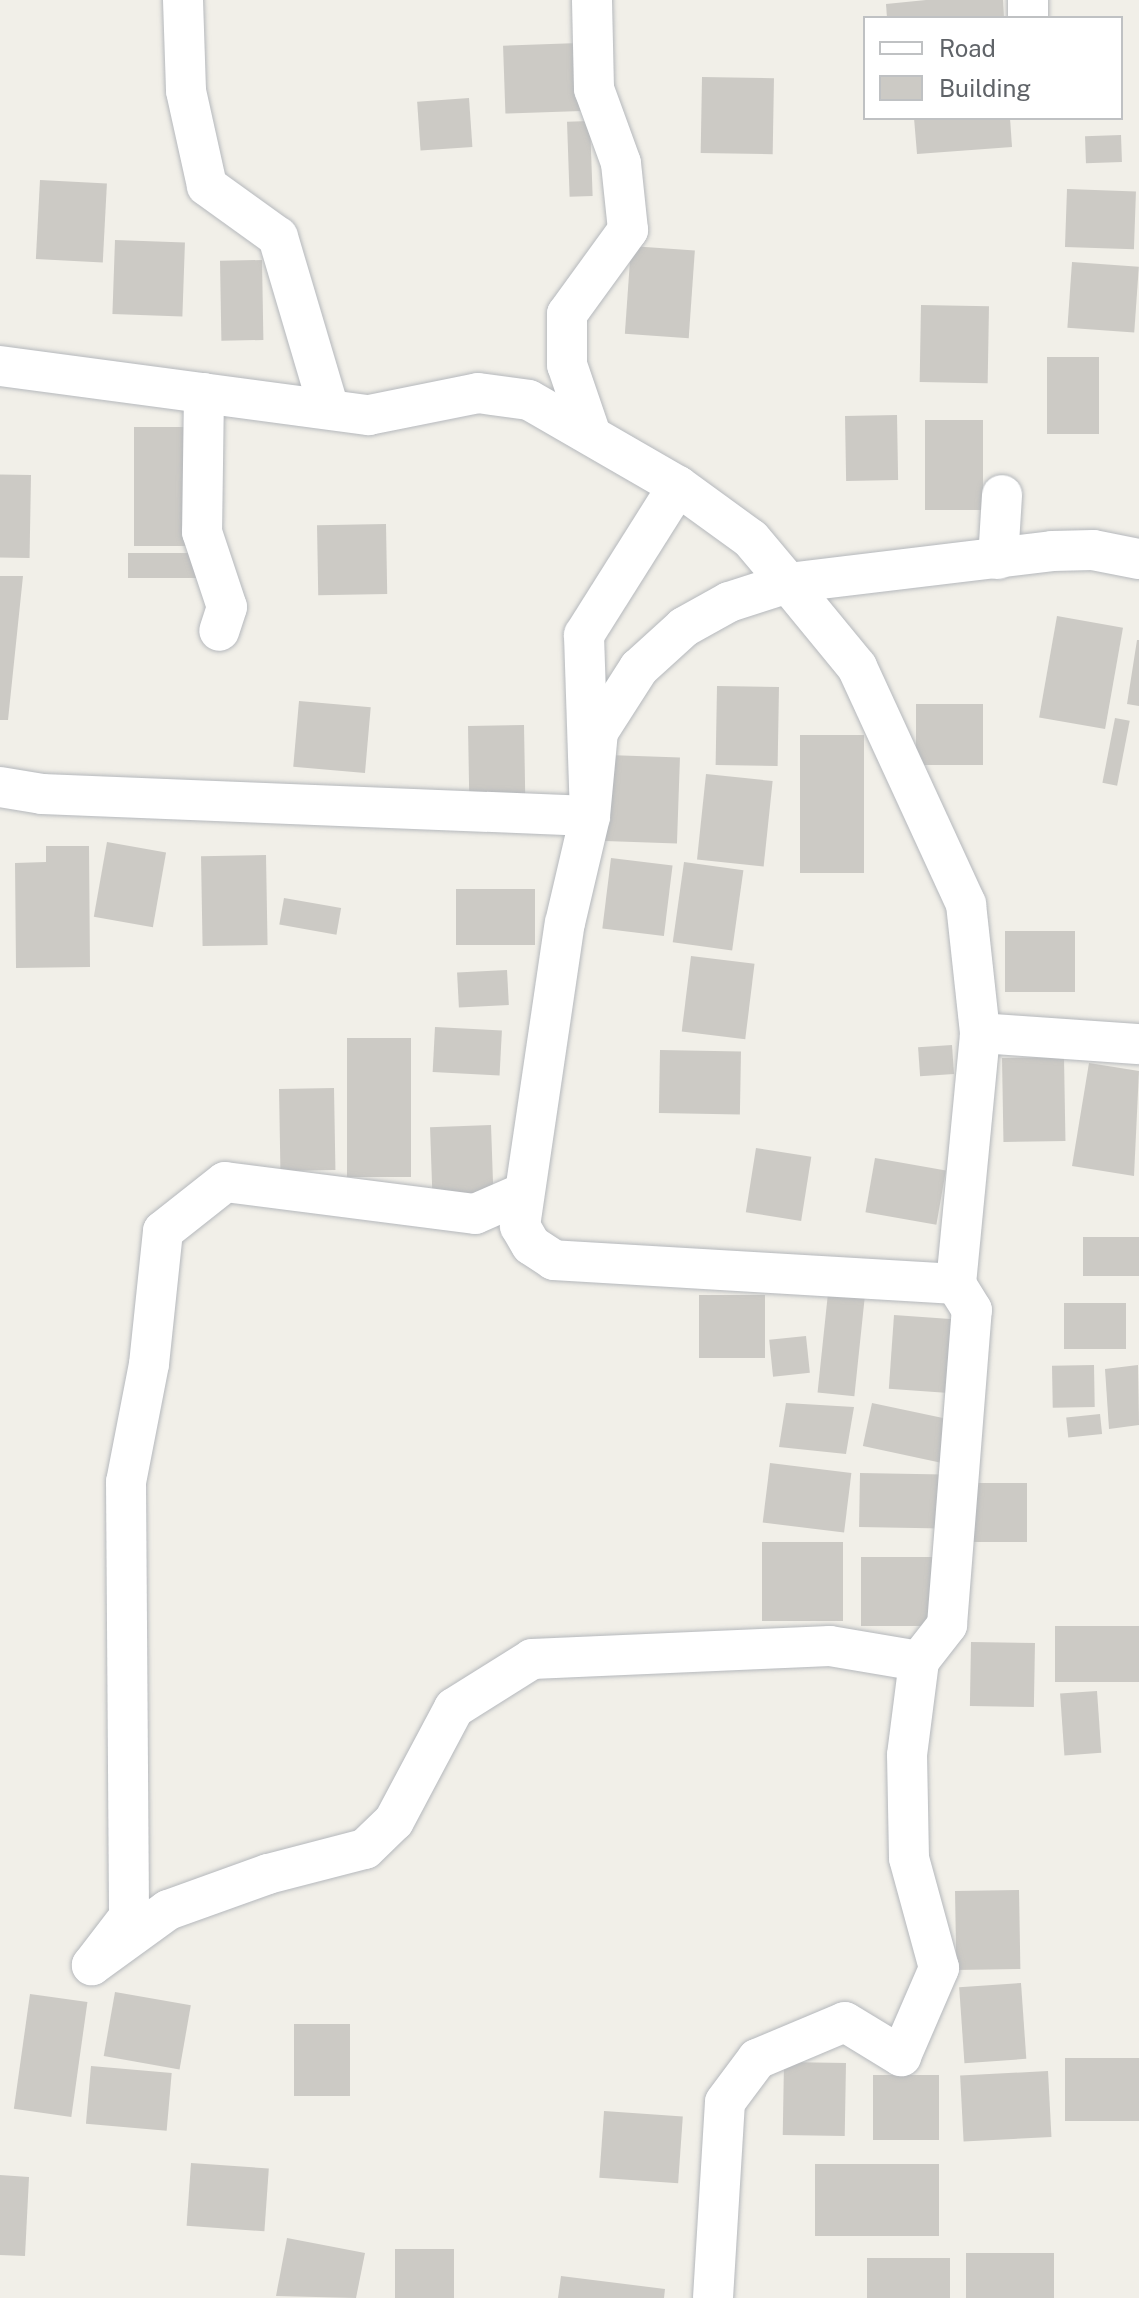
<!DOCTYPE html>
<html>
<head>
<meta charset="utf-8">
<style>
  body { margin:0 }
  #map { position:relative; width:1139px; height:2298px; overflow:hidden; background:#f1efe8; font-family:"Public Sans",sans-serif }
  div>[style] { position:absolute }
  .building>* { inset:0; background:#cccac5; transform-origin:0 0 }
  .roads { filter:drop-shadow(0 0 2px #b5b8bc) drop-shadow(0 0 2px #b5b8bc) }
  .street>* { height:40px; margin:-20px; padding:0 20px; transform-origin:20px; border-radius:20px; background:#fff }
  span { translate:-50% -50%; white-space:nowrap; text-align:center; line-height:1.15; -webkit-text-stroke:8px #fff; paint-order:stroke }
  .legend { position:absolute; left:863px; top:16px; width:260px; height:104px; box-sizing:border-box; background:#fff; border:2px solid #bfc1c3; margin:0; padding:10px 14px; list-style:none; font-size:24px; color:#5f6368 }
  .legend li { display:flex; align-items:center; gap:16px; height:40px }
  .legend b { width:40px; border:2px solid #bfc1c3 }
</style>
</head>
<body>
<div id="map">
  <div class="building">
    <div style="clip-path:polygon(926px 0,1003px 0,1004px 18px,887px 18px,886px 4px)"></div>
    <div style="left:579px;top:43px;width:68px;height:76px;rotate:88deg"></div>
    <div style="left:702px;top:77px;width:72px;height:76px;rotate:1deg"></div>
    <div style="left:469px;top:98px;width:49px;height:52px;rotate:86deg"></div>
    <div style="clip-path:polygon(914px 118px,1010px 118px,1012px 147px,917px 154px)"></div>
    <div style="left:590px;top:121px;width:75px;height:23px;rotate:88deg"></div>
    <div style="left:1121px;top:135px;width:27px;height:36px;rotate:88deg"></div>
    <div style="left:40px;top:180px;width:67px;height:79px;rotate:3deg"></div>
    <div style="left:1067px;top:189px;width:69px;height:58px;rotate:2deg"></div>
    <div style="left:115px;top:240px;width:70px;height:74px;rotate:2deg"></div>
    <div style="left:631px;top:246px;width:64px;height:88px;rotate:4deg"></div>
    <div style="left:262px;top:260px;width:80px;height:42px;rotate:89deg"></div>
    <div style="left:1072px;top:262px;width:67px;height:66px;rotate:4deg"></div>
    <div style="left:921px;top:305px;width:68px;height:77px;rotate:1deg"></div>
    <div style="left:1047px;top:357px;width:52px;height:77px"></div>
    <div style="left:897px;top:415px;width:65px;height:52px;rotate:89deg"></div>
    <div style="left:925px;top:420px;width:58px;height:90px"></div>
    <div style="left:134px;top:427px;width:62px;height:119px"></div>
    <div style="left:31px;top:475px;width:83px;height:31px;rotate:91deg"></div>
    <div style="left:386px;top:524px;width:70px;height:69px;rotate:89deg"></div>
    <div style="left:128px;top:553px;width:69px;height:25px"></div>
    <div style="clip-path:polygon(0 576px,23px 576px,8px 720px,0 720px)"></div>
    <div style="left:1057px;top:616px;width:67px;height:103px;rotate:10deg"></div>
    <div style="clip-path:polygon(1137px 640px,1139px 640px,1139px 706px,1127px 704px)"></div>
    <div style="left:717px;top:686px;width:62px;height:79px;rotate:1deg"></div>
    <div style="left:299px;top:701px;width:72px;height:66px;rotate:5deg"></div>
    <div style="left:916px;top:704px;width:67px;height:61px"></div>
    <div style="left:1115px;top:718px;width:15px;height:66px;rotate:11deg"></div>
    <div style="left:524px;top:725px;width:77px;height:56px;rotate:89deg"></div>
    <div style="left:800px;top:735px;width:64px;height:138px"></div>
    <div style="left:608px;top:755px;width:72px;height:86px;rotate:2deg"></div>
    <div style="left:706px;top:774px;width:67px;height:86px;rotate:6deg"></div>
    <div style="left:107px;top:842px;width:60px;height:76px;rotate:10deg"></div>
    <div style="clip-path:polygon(46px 846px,89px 846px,90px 967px,16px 968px,15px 863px,46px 862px)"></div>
    <div style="left:266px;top:855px;width:90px;height:65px;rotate:89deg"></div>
    <div style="left:611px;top:858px;width:62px;height:71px;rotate:7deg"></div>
    <div style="left:684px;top:862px;width:60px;height:81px;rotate:8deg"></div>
    <div style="left:456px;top:889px;width:79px;height:56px"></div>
    <div style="left:284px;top:898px;width:58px;height:27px;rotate:10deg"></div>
    <div style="left:1005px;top:931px;width:70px;height:61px"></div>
    <div style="left:691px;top:956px;width:64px;height:76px;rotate:7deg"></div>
    <div style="left:507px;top:970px;width:35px;height:50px;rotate:87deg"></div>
    <div style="left:435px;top:1027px;width:67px;height:45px;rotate:3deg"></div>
    <div style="left:347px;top:1038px;width:64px;height:139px"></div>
    <div style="left:952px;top:1045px;width:29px;height:34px;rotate:86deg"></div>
    <div style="left:660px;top:1050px;width:81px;height:63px;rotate:1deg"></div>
    <div style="left:1064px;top:1057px;width:84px;height:62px;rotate:89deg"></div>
    <div style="clip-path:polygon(1089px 1063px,1139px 1071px,1134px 1176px,1072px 1166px)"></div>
    <div style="left:334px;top:1088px;width:82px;height:55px;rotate:89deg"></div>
    <div style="left:491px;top:1125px;width:72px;height:61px;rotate:88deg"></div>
    <div style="left:756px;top:1148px;width:56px;height:65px;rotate:9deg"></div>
    <div style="left:875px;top:1158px;width:72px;height:55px;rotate:10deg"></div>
    <div style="left:1083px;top:1237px;width:56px;height:39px"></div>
    <div style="left:828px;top:1293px;width:37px;height:100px;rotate:6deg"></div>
    <div style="left:699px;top:1295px;width:66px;height:63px"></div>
    <div style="left:1126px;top:1303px;width:46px;height:62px;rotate:90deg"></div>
    <div style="left:894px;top:1315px;width:60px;height:74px;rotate:4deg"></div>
    <div style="left:806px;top:1336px;width:37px;height:37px;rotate:84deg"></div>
    <div style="left:1094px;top:1365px;width:42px;height:42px;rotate:89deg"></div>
    <div style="clip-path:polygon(1138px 1365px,1139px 1425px,1109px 1429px,1105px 1369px)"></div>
    <div style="clip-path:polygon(786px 1403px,854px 1407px,846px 1454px,779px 1447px)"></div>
    <div style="left:872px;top:1403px;width:81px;height:44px;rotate:12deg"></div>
    <div style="left:1100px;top:1414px;width:20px;height:34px;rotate:84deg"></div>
    <div style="left:770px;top:1463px;width:82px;height:60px;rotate:7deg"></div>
    <div style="left:860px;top:1473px;width:84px;height:54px;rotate:1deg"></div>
    <div style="left:973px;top:1483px;width:54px;height:59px"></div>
    <div style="left:843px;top:1542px;width:79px;height:81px;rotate:90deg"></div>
    <div style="left:861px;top:1557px;width:72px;height:69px"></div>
    <div style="left:1139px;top:1626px;width:56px;height:84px;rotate:90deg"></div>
    <div style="left:971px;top:1642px;width:64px;height:64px;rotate:1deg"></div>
    <div style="left:1097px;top:1691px;width:62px;height:37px;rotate:86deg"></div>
    <div style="left:1019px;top:1890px;width:79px;height:64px;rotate:89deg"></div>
    <div style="left:1021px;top:1983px;width:76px;height:62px;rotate:86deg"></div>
    <div style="left:115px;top:1992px;width:77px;height:65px;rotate:10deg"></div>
    <div style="left:30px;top:1994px;width:58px;height:116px;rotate:8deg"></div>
    <div style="left:294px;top:2024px;width:56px;height:72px"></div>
    <div style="left:1139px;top:2058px;width:63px;height:74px;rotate:90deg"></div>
    <div style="left:784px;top:2062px;width:62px;height:73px;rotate:1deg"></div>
    <div style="left:91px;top:2066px;width:81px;height:58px;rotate:5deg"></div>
    <div style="left:1048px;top:2071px;width:66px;height:88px;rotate:87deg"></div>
    <div style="left:873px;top:2075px;width:66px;height:65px"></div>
    <div style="left:604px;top:2111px;width:79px;height:67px;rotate:4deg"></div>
    <div style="left:191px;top:2163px;width:78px;height:63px;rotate:4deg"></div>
    <div style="left:815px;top:2164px;width:124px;height:72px"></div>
    <div style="clip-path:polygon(0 2175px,29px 2177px,25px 2256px,0 2255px)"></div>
    <div style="clip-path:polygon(287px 2238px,365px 2253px,356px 2298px,276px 2296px)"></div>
    <div style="left:395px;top:2249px;width:59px;height:49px"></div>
    <div style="left:966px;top:2253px;width:88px;height:45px"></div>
    <div style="left:950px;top:2258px;width:40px;height:83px;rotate:90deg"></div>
    <div style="clip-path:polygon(561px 2276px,665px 2289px,664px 2298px,558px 2298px)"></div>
  </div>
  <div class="roads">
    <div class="street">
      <div style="left:183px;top:0;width:91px;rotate:88.1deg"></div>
      <div style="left:186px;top:91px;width:97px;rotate:77.5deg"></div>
      <div style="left:207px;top:186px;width:87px;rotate:35.7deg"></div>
      <div style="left:278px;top:237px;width:179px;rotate:73.5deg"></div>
      <div style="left:1028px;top:18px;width:18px;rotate:-90deg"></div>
      <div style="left:0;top:366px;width:372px;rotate:7.6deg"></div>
      <div style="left:369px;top:415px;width:111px;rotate:-11.4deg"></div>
      <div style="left:478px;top:393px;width:51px;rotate:7.8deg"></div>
      <div style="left:529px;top:400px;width:172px;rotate:30deg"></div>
      <div style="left:678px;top:486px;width:90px;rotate:36deg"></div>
      <div style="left:751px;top:539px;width:57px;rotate:49.9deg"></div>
      <div style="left:788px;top:583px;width:266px;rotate:-6.9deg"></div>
      <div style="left:1052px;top:551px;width:41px;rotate:-1.4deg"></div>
      <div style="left:1093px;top:550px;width:47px;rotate:11.1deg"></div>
      <div style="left:204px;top:393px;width:139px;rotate:90.8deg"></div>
      <div style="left:202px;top:532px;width:79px;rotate:71.6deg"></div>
      <div style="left:227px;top:607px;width:25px;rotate:108deg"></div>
      <div style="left:590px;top:432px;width:71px;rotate:-108.9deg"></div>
      <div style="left:567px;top:365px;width:51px;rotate:-90deg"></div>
      <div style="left:567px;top:314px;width:104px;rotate:-54deg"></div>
      <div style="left:628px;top:230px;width:67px;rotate:-96deg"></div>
      <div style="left:621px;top:163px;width:79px;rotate:-110deg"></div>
      <div style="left:594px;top:89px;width:89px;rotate:-91.3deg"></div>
      <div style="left:998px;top:559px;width:64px;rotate:-86.4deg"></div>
      <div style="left:0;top:787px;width:43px;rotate:9.5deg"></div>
      <div style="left:42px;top:794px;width:548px;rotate:2.3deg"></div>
      <div style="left:590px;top:816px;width:181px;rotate:-91.9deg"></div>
      <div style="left:584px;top:635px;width:176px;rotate:-57.8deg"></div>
      <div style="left:523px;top:1193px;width:52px;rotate:156.4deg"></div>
      <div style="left:475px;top:1214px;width:252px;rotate:-172.7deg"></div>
      <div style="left:225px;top:1182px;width:79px;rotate:141.7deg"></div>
      <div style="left:163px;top:1231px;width:134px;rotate:96deg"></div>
      <div style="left:149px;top:1364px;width:120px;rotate:101deg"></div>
      <div style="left:126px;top:1482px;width:435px;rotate:89.6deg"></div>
      <div style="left:129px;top:1917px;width:61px;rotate:127.6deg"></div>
      <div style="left:92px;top:1965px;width:94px;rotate:-35.9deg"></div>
      <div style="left:168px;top:1910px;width:106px;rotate:-19.8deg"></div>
      <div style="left:268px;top:1874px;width:100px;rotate:-14.5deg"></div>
      <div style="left:365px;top:1849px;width:40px;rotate:-44deg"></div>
      <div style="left:394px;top:1821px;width:128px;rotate:-62deg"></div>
      <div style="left:454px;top:1708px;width:92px;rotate:-32.1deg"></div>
      <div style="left:532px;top:1659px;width:298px;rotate:-2.5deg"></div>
      <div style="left:830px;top:1646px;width:90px;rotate:9.6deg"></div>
      <div style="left:956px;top:1284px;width:252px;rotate:-84.5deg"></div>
      <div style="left:980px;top:1033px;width:159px;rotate:4deg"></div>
      <div style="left:713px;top:2298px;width:196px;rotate:-86.5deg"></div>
      <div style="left:725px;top:2102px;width:54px;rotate:-53.3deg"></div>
      <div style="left:757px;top:2059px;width:95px;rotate:-22.8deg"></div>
      <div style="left:845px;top:2022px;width:66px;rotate:31.3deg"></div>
      <div style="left:901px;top:2056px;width:96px;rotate:-66.6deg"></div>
      <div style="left:939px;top:1968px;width:114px;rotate:-105.3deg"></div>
      <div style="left:909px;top:1858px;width:103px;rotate:-91.1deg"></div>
      <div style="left:907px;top:1755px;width:95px;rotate:-82.7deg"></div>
      <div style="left:919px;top:1661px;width:46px;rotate:-52.1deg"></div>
      <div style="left:947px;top:1625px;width:316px;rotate:-85.5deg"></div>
      <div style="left:972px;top:1310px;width:31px;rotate:-122deg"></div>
      <div style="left:956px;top:1284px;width:403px;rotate:-176.6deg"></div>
      <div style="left:554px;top:1260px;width:27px;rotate:-147deg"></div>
      <div style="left:531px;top:1245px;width:22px;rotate:-120deg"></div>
      <div style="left:520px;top:1226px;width:306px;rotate:-81.6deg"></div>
      <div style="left:565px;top:923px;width:110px;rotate:-76.8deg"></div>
      <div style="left:590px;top:816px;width:84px;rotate:-84.6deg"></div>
      <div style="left:598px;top:732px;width:76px;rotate:-57.4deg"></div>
      <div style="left:639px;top:668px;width:61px;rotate:-42.3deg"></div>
      <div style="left:684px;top:627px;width:51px;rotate:-29.1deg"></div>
      <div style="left:729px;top:602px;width:62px;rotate:-17.9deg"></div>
      <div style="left:788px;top:583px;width:109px;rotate:50.6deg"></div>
      <div style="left:857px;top:667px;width:261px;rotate:65.3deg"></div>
      <div style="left:966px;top:904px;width:130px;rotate:83.8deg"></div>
    </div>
  </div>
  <ul class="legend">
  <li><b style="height:10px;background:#fff"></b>Road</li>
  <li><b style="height:22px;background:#cccac5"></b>Building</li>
  </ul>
</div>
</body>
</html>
